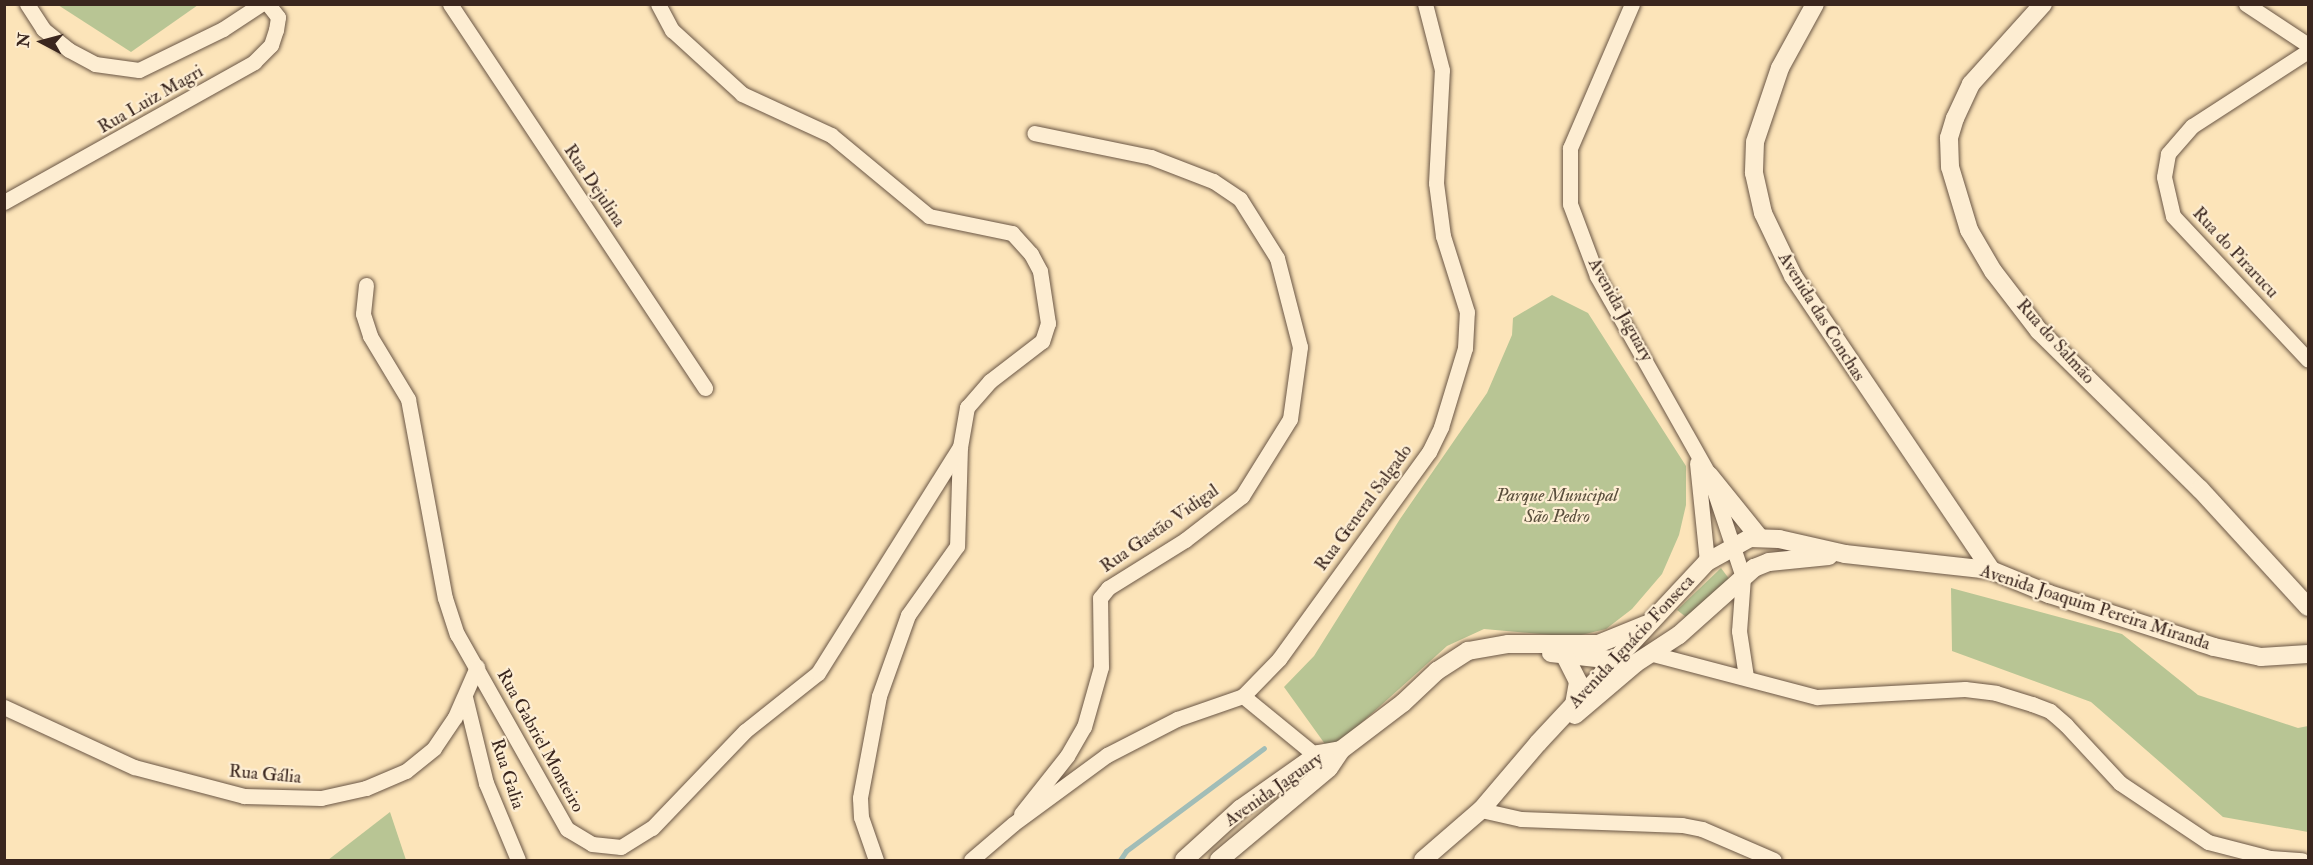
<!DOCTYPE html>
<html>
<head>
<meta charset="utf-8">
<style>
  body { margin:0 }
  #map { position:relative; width:2313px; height:865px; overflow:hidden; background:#fce4b9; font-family:"IM FELL Double Pica",serif }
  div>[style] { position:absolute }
  .green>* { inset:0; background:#b8c594 }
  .stream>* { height:5px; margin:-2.5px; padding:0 2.5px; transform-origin:2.5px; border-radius:2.5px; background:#a1bdb7 }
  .roads { filter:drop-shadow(0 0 2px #6a5645) drop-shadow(0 0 2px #6a5645) }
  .minor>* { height:15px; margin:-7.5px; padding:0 7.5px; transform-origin:7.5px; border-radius:7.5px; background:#fdedd2 }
  .tertiary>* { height:18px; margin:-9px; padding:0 9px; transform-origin:9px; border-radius:9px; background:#fdedd2 }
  span { translate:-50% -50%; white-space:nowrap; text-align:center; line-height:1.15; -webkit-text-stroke:4.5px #fdedd2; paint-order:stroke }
  .street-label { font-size:18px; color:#3a261e }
  .park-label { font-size:18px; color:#5a4e3c; font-style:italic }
  .frame { position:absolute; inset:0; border:6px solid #3a261e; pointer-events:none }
  .north { position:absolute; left:12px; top:12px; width:60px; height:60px; -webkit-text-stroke:4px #fdedd2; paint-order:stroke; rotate:276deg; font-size:16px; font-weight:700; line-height:24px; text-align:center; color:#3a261e }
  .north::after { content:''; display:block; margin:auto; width:21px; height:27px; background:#3a261e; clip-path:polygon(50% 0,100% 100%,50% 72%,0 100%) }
</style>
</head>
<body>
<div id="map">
  <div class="green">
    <div style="clip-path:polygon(58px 5px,198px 5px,131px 52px)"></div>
    <div style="clip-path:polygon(1552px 295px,1588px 313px,1686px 466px,1686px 505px,1679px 535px,1662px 574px,1632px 609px,1606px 629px,1573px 637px,1484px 629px,1447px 646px,1330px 751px,1284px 687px,1314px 656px,1400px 519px,1487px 393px,1512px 335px,1513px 318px)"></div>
    <div style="clip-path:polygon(1721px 568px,1730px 580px,1686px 617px,1677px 610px)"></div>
    <div style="clip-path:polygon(1951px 588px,2122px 634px,2198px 695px,2298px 728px,2308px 726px,2308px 832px,2223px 817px,2091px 702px,1952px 651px)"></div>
    <div style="clip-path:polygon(390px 812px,406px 860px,328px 860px)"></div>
  </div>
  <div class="stream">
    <div style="left:1120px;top:860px;width:11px;rotate:-56deg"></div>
    <div style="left:1126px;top:851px;width:172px;rotate:-36.7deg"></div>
  </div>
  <div class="roads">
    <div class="minor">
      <div style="left:27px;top:4px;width:30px;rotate:57deg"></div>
      <div style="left:43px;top:29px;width:33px;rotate:39deg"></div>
      <div style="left:69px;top:50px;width:30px;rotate:28deg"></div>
      <div style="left:95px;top:64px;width:44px;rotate:7.8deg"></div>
      <div style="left:139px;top:70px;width:93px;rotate:-26deg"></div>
      <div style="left:223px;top:29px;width:45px;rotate:-33.3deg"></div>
      <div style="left:450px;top:4px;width:461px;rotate:56.4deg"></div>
      <div style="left:658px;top:4px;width:30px;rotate:62deg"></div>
      <div style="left:672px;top:30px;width:95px;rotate:42.4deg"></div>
      <div style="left:742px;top:94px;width:98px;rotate:24.7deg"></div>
      <div style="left:831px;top:135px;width:127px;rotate:39.6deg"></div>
      <div style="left:929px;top:216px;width:85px;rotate:11.6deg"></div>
      <div style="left:1012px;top:233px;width:28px;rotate:48deg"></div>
      <div style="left:1031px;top:254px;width:19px;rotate:62deg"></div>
      <div style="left:1040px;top:271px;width:53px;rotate:81.3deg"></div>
      <div style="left:1048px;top:323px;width:19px;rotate:108deg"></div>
      <div style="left:1042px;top:341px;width:66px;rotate:142.4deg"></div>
      <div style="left:990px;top:381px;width:35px;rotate:131deg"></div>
      <div style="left:967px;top:407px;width:41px;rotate:99.9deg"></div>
      <div style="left:960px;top:447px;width:99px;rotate:91.7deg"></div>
      <div style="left:957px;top:546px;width:85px;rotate:125.4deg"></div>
      <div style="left:908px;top:615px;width:86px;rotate:109.7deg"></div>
      <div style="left:879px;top:696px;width:104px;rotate:100.6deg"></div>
      <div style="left:860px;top:798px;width:19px;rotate:87deg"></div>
      <div style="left:861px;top:817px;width:46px;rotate:70.8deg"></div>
      <div style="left:1632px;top:4px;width:157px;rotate:113.3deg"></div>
      <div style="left:1570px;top:148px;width:56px;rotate:90deg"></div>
      <div style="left:1570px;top:204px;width:77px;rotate:69.4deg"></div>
      <div style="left:1597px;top:276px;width:228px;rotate:60.6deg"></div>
      <div style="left:1709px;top:475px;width:108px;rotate:71.6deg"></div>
      <div style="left:1743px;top:577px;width:54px;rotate:94.2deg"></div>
      <div style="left:1739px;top:631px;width:47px;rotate:81.3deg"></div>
      <div style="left:2246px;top:4px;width:74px;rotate:33.5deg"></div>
      <div style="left:2308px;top:51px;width:138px;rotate:147.1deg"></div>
      <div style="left:2192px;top:126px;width:37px;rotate:131deg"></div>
      <div style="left:2168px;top:154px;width:23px;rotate:100deg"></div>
      <div style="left:2164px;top:177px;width:40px;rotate:77deg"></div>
      <div style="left:2173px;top:216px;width:197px;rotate:46.8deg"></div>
      <div style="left:4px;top:202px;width:287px;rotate:-29.2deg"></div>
      <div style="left:254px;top:62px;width:24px;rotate:-45deg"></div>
      <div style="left:271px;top:45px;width:16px;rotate:-72deg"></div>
      <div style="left:276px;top:30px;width:13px;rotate:-81deg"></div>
      <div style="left:278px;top:17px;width:16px;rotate:-128deg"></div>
      <div style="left:366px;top:285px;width:29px;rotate:96deg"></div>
      <div style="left:363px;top:314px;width:23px;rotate:72deg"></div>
      <div style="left:370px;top:336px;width:74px;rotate:58.9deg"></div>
      <div style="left:408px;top:399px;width:202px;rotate:79.5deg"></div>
      <div style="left:445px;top:598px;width:38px;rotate:72deg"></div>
      <div style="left:457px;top:634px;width:224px;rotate:60.6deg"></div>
      <div style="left:567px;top:829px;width:29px;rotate:31deg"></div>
      <div style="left:592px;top:844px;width:29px;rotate:6deg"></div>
      <div style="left:621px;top:847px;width:36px;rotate:-32deg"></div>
      <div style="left:652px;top:828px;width:134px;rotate:-46.2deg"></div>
      <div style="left:745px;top:731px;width:93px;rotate:-38.5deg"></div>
      <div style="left:818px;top:673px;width:267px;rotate:-57.9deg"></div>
      <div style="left:1697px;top:463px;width:100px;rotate:84.2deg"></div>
      <div style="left:1649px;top:653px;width:174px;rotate:14.7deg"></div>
      <div style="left:1817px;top:697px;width:148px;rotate:-3.1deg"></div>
      <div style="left:1965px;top:689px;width:31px;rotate:7deg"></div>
      <div style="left:1996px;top:693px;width:38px;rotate:17deg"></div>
      <div style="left:2032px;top:704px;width:19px;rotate:21deg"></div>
      <div style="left:2050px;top:711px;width:21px;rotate:41deg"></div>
      <div style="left:2066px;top:725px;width:79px;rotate:47deg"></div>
      <div style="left:2120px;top:783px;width:106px;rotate:33.8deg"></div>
      <div style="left:2208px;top:842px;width:64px;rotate:14.5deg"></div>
      <div style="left:2270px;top:858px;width:32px;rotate:4deg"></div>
      <div style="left:1243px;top:696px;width:106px;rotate:39.3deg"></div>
      <div style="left:465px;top:697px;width:89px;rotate:76.3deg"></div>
      <div style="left:486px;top:783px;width:83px;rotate:67.4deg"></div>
      <div style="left:4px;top:707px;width:143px;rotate:24.8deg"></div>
      <div style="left:134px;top:767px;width:114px;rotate:14.8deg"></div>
      <div style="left:244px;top:796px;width:77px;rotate:1.5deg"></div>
      <div style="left:321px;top:798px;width:46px;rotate:-12.5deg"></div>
      <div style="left:366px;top:788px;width:43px;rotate:-23deg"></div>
      <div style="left:406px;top:771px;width:36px;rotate:-39deg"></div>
      <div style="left:434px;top:748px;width:37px;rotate:-56deg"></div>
      <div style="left:455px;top:717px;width:55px;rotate:-66.3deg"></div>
      <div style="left:1481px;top:810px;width:41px;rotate:12.7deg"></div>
      <div style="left:1521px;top:819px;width:161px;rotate:2.1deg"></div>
      <div style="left:1682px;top:825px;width:20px;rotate:11deg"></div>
      <div style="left:1702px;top:829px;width:78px;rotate:23.3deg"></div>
      <div style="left:1021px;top:814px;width:74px;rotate:-51.6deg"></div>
      <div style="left:1067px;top:756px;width:34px;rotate:-60deg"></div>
      <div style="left:1084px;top:727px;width:62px;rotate:-74.2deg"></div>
      <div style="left:1101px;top:667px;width:69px;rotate:-90.8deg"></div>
      <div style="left:1100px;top:598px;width:13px;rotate:-51deg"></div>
      <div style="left:1108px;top:588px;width:91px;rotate:-31.9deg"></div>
      <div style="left:1185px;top:540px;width:72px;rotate:-37.7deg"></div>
      <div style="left:1242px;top:496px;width:91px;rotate:-58.1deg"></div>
      <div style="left:1290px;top:419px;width:73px;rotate:-82.1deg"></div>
      <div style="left:1300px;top:347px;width:92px;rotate:-104.5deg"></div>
      <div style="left:1277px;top:258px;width:70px;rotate:-122.1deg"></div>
      <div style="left:1240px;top:199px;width:32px;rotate:-146deg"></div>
      <div style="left:1213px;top:181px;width:66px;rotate:-158.8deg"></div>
      <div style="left:1151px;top:157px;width:119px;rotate:-168.4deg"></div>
      <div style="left:971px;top:860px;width:55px;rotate:-40.6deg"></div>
      <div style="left:1013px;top:824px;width:117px;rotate:-36.3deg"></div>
      <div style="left:1107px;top:755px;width:79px;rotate:-27.2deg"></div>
      <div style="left:1177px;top:719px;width:70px;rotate:-19.2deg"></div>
      <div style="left:1243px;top:696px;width:52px;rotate:-45.8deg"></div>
      <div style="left:1279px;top:659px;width:256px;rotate:-54.1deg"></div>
      <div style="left:1429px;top:452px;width:28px;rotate:-64deg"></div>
      <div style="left:1441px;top:427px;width:83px;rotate:-73.1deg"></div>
      <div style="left:1465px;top:348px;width:36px;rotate:-87deg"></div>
      <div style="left:1467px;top:312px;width:80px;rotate:-107.5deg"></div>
      <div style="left:1443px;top:236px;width:53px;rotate:-97.5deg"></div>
      <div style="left:1436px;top:183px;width:113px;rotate:-87deg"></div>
      <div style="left:1442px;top:70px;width:68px;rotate:-104.4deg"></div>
    </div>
    <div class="tertiary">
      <div style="left:1815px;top:4px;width:73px;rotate:118.7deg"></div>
      <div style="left:1780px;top:68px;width:78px;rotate:108.7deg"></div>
      <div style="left:1755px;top:142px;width:31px;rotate:92deg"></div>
      <div style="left:1754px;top:173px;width:41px;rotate:77.3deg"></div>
      <div style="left:1763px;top:213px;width:70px;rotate:64.5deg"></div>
      <div style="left:1793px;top:276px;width:354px;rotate:56deg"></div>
      <div style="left:2043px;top:4px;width:108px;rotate:132deg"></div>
      <div style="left:1971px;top:84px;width:38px;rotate:115deg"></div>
      <div style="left:1955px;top:118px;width:21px;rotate:107deg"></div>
      <div style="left:1949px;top:138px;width:29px;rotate:88deg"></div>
      <div style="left:1950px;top:167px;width:66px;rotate:73.2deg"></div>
      <div style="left:1969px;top:230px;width:48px;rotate:59.7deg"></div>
      <div style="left:1993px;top:271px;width:76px;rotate:52.5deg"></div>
      <div style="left:2039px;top:331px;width:226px;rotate:44.5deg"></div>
      <div style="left:2200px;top:489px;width:160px;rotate:47.5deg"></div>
      <div style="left:1709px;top:475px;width:80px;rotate:51.1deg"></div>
      <div style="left:1551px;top:653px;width:71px;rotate:6.4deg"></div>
      <div style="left:1565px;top:656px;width:29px;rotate:63deg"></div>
      <div style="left:1578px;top:682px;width:22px;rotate:100deg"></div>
      <div style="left:1575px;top:715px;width:80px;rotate:-40.4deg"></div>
      <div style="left:1636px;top:663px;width:51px;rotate:-33.1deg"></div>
      <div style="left:1679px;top:635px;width:101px;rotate:-41.8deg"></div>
      <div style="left:1754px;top:568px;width:16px;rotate:-22deg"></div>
      <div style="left:1769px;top:562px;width:60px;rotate:-5.7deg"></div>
      <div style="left:1184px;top:860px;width:76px;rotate:-42.3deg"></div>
      <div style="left:1240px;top:809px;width:95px;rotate:-35.2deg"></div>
      <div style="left:1318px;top:754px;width:23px;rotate:-10deg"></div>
      <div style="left:1219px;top:860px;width:143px;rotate:-39.9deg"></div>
      <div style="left:1329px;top:768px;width:22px;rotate:-56deg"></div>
      <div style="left:1341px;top:750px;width:78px;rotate:-37.2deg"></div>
      <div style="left:1403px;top:703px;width:47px;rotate:-43.3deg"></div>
      <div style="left:1437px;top:671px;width:37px;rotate:-33deg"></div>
      <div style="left:1468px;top:651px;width:41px;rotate:-9.9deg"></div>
      <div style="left:1508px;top:644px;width:90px"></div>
      <div style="left:1598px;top:644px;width:51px;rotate:-22deg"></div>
      <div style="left:1423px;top:860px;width:77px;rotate:-40.8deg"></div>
      <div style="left:1481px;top:810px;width:88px;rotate:-49.6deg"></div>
      <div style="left:1538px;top:743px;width:248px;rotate:-47deg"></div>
      <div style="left:1707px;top:562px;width:49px;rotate:-29.2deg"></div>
      <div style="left:1750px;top:538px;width:29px;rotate:2deg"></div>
      <div style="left:1779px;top:539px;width:68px;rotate:12.8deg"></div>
      <div style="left:1845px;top:554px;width:147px;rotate:6.3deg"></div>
      <div style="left:1991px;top:570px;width:63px;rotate:22.5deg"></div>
      <div style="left:2049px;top:594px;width:173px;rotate:17.8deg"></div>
      <div style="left:2214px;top:647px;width:48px;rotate:12deg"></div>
      <div style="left:2261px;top:657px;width:47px;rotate:-3.7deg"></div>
    </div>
  </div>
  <div class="street-label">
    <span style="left:151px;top:100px;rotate:-30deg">Rua Luiz Magri</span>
    <span style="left:594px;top:186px;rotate:56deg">Rua Dejulina</span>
    <span style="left:2235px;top:253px;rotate:47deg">Rua do Pirarucu</span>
    <span style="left:1620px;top:310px;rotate:61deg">Avenida Jaguary</span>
    <span style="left:1821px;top:317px;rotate:58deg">Avenida das Conchas</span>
    <span style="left:2055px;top:342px;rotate:48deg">Rua do Salmão</span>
    <span style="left:1364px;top:508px;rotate:-54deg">Rua General Salgado</span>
    <span style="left:1160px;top:529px;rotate:-35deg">Rua Gastão Vidigal</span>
    <span style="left:2095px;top:608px;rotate:18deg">Avenida Joaquim Pereira Miranda</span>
    <span style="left:1632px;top:642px;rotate:-47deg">Avenida Ignácio Fonseca</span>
    <span style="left:540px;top:741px;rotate:61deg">Rua Gabriel Monteiro</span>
    <span style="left:507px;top:774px;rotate:72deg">Rua Galia</span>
    <span style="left:265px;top:775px;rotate:5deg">Rua Gália</span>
    <span style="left:1274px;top:790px;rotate:-35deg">Avenida Jaguary</span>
  </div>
  <div class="park-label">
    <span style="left:1557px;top:507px">Parque Municipal<br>São Pedro</span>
  </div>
  <div class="frame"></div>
  <div class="north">N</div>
</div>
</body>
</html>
